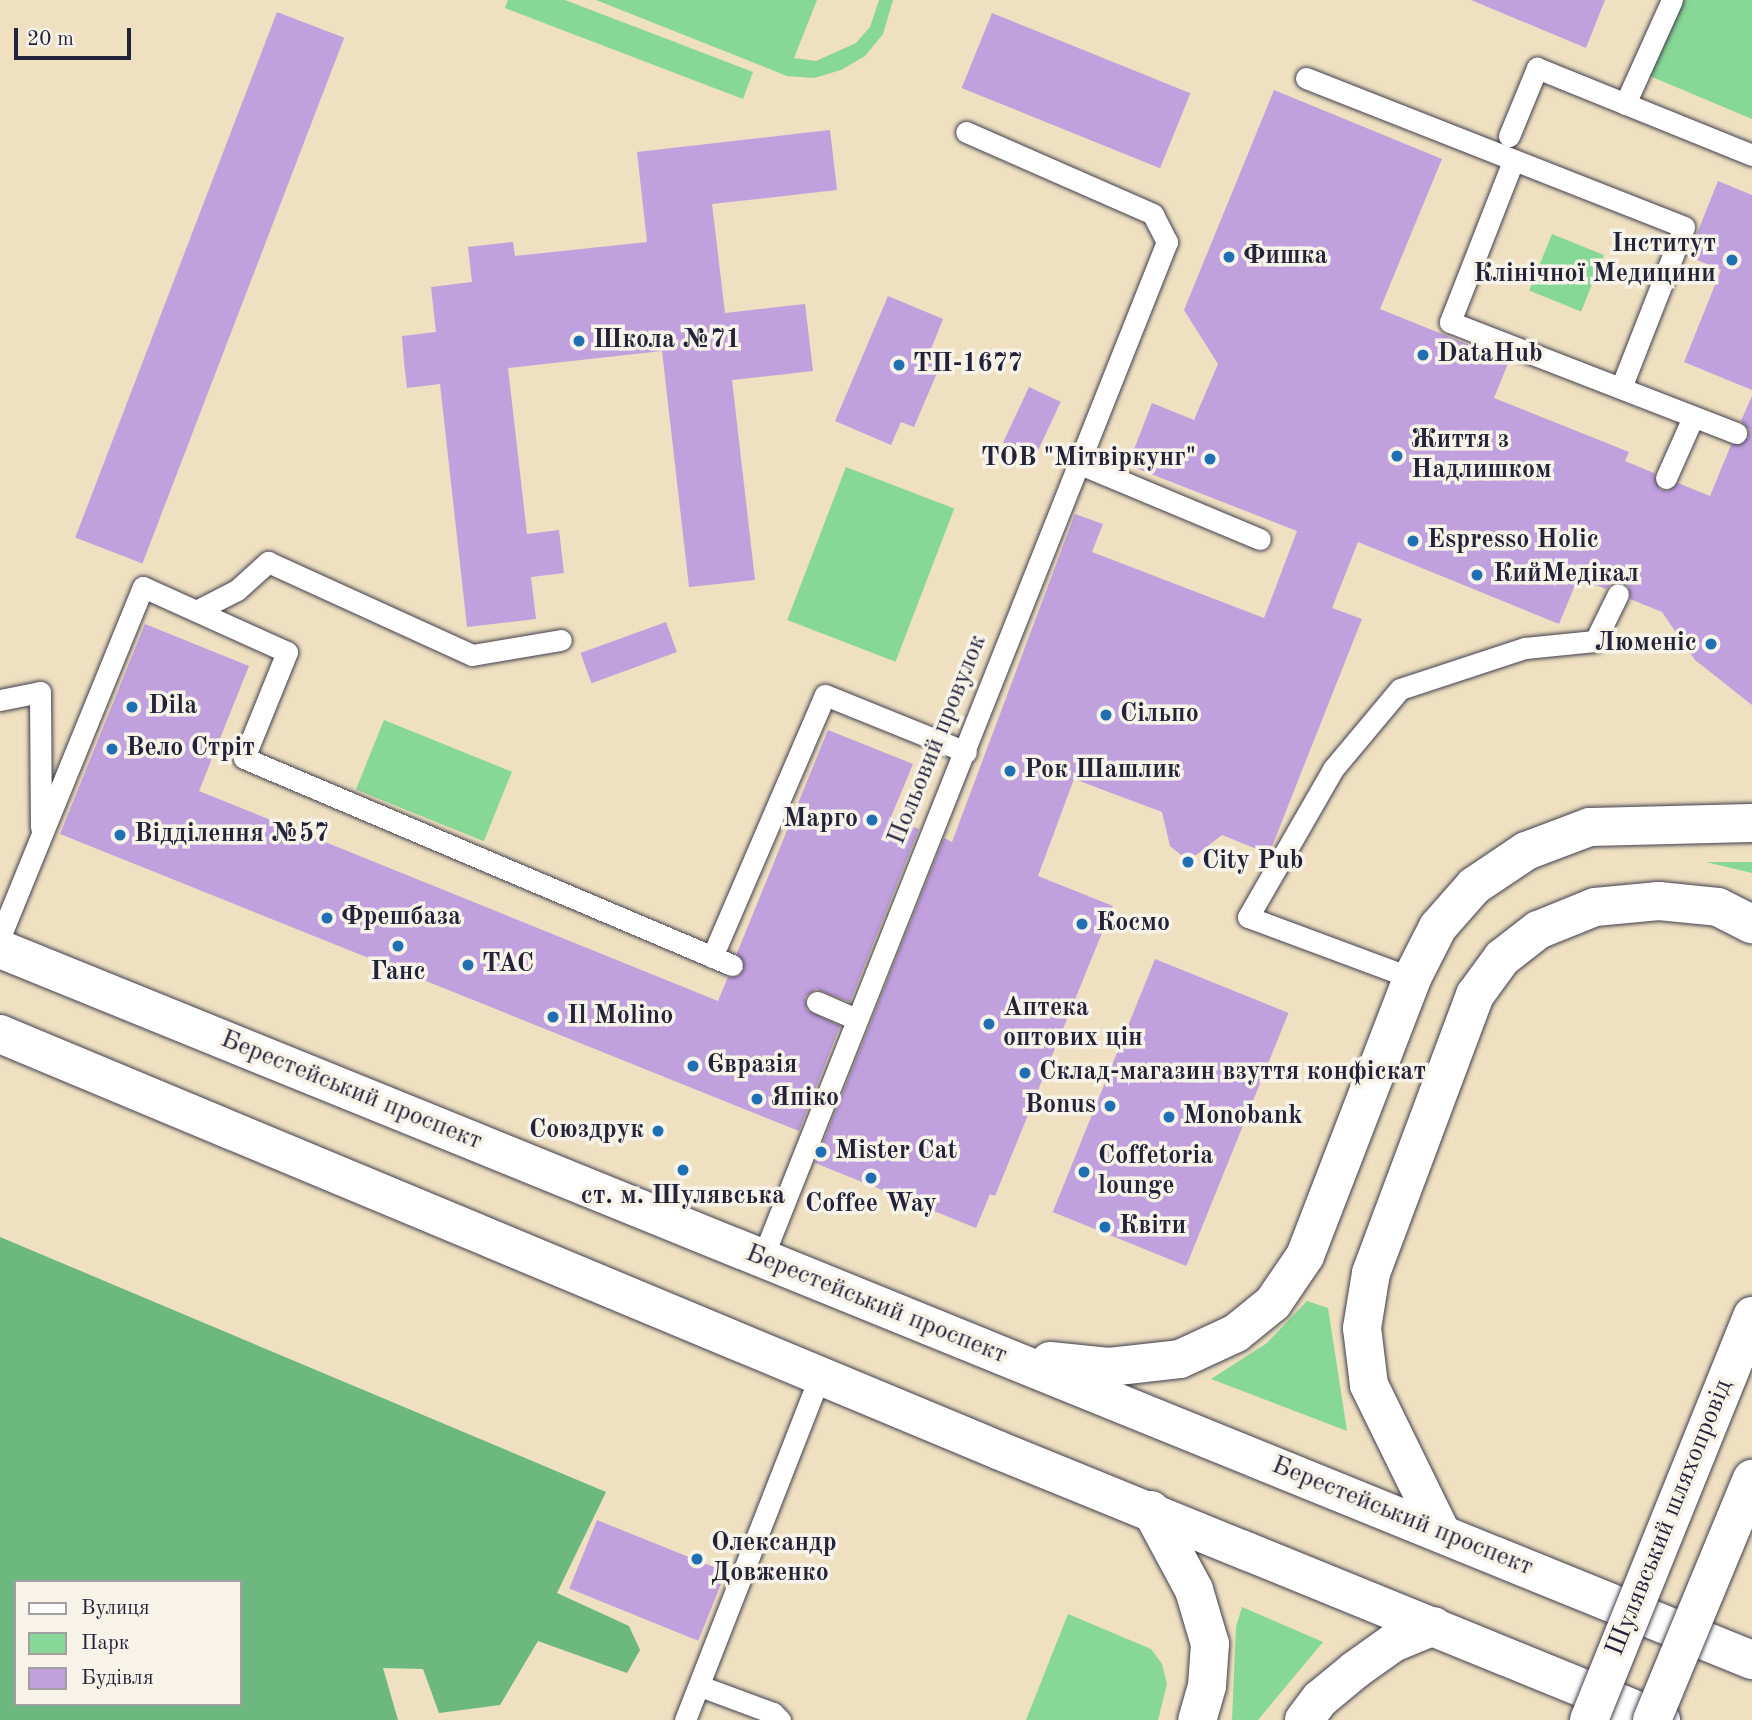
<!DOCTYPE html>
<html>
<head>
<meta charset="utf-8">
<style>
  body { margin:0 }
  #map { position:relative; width:1752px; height:1720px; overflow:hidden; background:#eee0c0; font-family:"Old Standard TT",serif }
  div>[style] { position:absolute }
  .green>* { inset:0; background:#87d796; transform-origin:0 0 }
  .forest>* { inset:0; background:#6db87f }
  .building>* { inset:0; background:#c1a0de; transform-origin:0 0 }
  .roads { filter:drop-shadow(0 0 2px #413e4f) drop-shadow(0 0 2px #413e4f) }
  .service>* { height:21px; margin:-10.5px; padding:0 10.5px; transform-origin:10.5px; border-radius:10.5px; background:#fff }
  .primary>* { height:38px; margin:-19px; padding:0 19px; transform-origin:19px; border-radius:19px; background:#fff }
  .bridges { filter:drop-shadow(0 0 2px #413e4f) drop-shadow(0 0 2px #413e4f) }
  .primary-bridge>* { height:38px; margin:-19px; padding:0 19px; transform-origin:19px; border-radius:19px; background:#fff }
  .dots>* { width:19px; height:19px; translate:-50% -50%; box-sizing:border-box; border:4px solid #f7f3e8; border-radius:50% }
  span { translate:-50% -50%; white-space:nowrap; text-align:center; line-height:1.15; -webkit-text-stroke:7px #f7f3e8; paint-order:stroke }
  .poi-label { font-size:26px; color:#22223b; font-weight:700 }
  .right { translate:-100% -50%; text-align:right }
  .left { translate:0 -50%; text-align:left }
  .street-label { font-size:26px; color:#22223b }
  .legend { position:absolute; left:14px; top:1580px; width:228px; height:126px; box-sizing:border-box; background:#f7f3e8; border:2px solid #a29fa3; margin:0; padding:9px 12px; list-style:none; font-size:21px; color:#22223b }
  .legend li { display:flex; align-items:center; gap:14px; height:35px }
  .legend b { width:35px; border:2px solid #a29fa3 }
  .scale { position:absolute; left:14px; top:28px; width:117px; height:32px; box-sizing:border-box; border:4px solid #22223b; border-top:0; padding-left:9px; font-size:21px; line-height:24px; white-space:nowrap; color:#22223b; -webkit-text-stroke:5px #f7f3e8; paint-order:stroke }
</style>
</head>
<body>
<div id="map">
  <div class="green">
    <div style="clip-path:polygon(508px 0,565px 0,753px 72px,743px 99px,505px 8px)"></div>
    <div style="clip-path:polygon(596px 0,817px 0,794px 58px,816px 61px,856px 43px,870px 27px,879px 0,893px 0,883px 34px,865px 56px,841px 70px,814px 78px,787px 76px)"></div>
    <div style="clip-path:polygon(1677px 0,1752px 0,1752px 119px,1645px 74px)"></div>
    <div style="left:1552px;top:234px;width:56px;height:61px;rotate:22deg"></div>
    <div style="left:846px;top:467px;width:116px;height:164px;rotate:21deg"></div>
    <div style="left:384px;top:720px;width:138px;height:75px;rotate:22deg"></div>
    <div style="clip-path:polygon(1706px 862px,1752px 862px,1752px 873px)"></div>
    <div style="clip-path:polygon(1307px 1301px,1328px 1308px,1347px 1431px,1211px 1379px,1267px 1343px)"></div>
    <div style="clip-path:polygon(1242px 1607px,1323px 1642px,1258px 1720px,1232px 1720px,1236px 1627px)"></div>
    <div style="clip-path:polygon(1068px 1614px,1151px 1649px,1162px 1664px,1167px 1684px,1158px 1720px,1026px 1720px)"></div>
  </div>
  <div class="forest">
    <div style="clip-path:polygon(evenodd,0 1237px,606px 1492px,557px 1593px,629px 1626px,640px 1650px,627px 1673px,538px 1641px,500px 1705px,439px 1713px,423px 1669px,383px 1668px,398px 1720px,0 1720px,0 1237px,16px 1582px,240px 1582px,240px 1704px,16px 1704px,16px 1582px)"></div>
  </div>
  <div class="building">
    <div style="clip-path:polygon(1471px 0,1605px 0,1586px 48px)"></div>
    <div style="left:277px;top:12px;width:72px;height:563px;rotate:21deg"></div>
    <div style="left:992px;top:13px;width:214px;height:81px;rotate:22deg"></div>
    <div style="clip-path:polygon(1274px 90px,1442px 159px,1380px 309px,1509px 361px,1494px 398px,1629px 452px,1625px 461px,1654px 473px,1660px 490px,1668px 491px,1678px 483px,1710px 496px,1731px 445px,1748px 438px,1749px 430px,1741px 421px,1752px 396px,1752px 705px,1695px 660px,1662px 612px,1630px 599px,1629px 587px,1623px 582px,1611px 583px,1606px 589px,1578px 578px,1559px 624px,1358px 542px,1332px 608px,1362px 619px,1269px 854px,1222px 835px,1195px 856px,1181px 855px,1170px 846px,1162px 812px,1074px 779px,1038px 876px,1113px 906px,995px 1196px,990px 1194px,976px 1228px,815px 1163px,944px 838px,952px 842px,1075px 514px,1103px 524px,1092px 552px,1264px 618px,1297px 531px,1128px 465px,1152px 403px,1194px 420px,1218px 364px,1184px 310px)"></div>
    <div style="clip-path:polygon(830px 130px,837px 190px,712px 204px,725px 313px,805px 304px,813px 371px,732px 380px,755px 580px,689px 587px,662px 351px,508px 368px,527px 534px,559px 530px,564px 573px,531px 577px,536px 619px,467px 627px,440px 384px,407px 388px,404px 362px,402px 336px,436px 332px,431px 287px,472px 282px,468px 247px,513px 242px,515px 256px,647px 242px,637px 152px)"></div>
    <div style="clip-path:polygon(1718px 181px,1752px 195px,1752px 390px,1684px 362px,1721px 270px,1688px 256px)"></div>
    <div style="clip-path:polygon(888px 296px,943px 319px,931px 349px,945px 354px,914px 427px,901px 422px,891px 445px,835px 421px)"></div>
    <div style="left:1029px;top:387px;width:35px;height:61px;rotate:25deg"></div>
    <div style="left:666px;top:622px;width:32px;height:91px;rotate:70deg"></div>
    <div style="clip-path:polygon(145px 624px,249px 666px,199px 791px,718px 1001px,728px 977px,739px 976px,744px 969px,737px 953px,828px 730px,913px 764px,891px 817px,919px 829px,850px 1002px,816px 989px,805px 997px,807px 1010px,840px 1026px,799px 1131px,60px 834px)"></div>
    <div style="left:1155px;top:959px;width:144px;height:273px;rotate:22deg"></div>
    <div style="left:597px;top:1520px;width:139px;height:74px;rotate:22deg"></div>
  </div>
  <div class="roads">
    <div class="service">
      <div style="left:1306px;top:78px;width:406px;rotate:21.5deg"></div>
      <div style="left:1684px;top:227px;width:173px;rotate:111.4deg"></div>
      <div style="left:1625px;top:104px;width:114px;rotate:-65.7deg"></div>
      <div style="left:1509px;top:136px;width:74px;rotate:-67.6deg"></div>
      <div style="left:1537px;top:68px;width:232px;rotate:22deg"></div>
      <div style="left:1513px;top:161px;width:173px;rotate:111.4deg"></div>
      <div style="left:1450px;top:322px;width:307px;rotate:21.2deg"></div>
      <div style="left:1078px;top:463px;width:197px;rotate:22.7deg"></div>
      <div style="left:1666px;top:478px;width:67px;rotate:-66.1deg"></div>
      <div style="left:198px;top:610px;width:44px;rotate:-27.1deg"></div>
      <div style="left:237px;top:590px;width:42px;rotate:-42.1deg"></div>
      <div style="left:268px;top:562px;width:224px;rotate:24.5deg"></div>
      <div style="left:472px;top:655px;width:90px;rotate:-9.6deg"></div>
      <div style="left:0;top:700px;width:41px;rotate:-11.3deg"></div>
      <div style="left:40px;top:692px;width:135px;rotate:89.6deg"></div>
      <div style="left:0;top:937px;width:378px;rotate:-67.8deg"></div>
      <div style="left:143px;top:587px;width:158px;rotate:24.3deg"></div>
      <div style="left:287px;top:652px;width:114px;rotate:112.1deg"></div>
      <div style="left:244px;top:758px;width:530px;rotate:22.99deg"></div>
      <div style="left:712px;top:957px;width:285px;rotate:-66.7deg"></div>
      <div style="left:825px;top:695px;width:152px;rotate:22deg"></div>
      <div style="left:1412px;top:978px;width:175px;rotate:-159.6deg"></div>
      <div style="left:1248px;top:917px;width:171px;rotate:-60.1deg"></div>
      <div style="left:1333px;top:769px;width:104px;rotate:-50.1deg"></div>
      <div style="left:1400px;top:689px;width:132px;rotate:-18.2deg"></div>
      <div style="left:1525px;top:648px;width:70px;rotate:-5.7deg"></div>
      <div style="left:1595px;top:641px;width:52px;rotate:-63.9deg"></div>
      <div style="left:817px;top:1002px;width:40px;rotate:23.4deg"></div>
      <div style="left:762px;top:1259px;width:1095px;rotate:-68.29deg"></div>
      <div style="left:1167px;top:242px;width:31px;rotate:-117deg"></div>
      <div style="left:1153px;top:214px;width:204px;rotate:-156.3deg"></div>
      <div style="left:700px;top:1686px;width:78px;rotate:20.3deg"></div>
      <div style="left:773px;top:1713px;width:10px;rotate:45deg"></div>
      <div style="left:685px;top:1720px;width:370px;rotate:-68.6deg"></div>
    </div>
    <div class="primary">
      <div style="left:0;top:949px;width:1891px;rotate:22.09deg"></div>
      <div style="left:0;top:1034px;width:1081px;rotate:22.63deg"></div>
      <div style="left:998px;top:1450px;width:716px;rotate:22.16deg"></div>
      <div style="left:1050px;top:1361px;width:59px;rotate:5.8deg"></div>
      <div style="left:1109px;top:1367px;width:71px;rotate:-6.4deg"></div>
      <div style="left:1180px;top:1359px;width:62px;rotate:-24.9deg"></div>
      <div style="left:1236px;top:1333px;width:48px;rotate:-39deg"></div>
      <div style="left:1273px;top:1303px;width:57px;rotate:-55.8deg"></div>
      <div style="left:1305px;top:1256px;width:298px;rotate:-68.9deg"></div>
      <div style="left:1412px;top:978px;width:57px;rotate:-63deg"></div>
      <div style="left:1438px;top:927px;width:55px;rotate:-48.7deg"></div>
      <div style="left:1474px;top:886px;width:63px;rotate:-33.9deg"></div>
      <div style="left:1526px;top:851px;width:68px;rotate:-20.6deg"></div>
      <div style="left:1590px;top:827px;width:162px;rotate:-1.4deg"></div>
      <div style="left:1151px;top:1510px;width:91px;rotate:61.7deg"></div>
      <div style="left:1194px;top:1590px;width:56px;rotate:73.5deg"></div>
      <div style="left:1210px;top:1644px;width:42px;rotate:94.1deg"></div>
      <div style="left:1207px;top:1686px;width:35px;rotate:106deg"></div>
      <div style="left:1441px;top:1532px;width:164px;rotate:-116.1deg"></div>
      <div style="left:1369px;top:1385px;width:57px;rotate:-97deg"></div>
      <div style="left:1362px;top:1328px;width:56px;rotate:-80.7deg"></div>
      <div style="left:1371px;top:1273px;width:297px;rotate:-69.5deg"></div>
      <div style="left:1475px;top:995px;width:46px;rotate:-53.9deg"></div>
      <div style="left:1502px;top:958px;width:46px;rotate:-37.9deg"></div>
      <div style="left:1538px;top:930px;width:61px;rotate:-22deg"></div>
      <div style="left:1595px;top:907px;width:64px;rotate:-5.4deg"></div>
      <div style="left:1659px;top:901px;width:59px;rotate:5.8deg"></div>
      <div style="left:1718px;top:907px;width:38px;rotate:27deg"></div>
      <div style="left:1304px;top:1720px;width:26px;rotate:-53deg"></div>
      <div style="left:1320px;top:1699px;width:45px;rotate:-39.6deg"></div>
      <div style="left:1355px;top:1670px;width:47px;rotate:-35.4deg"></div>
      <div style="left:1393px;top:1643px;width:44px;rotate:-22.5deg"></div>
    </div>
  </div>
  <div class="bridges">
    <div class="primary-bridge">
      <div style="left:1589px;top:1720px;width:436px;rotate:-68deg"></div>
      <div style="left:1652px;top:1720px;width:261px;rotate:-67.5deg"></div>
    </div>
  </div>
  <div class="dots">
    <div style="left:1229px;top:257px;background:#1f6fb2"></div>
    <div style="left:1732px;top:260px;background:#1f6fb2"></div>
    <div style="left:579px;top:341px;background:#1f6fb2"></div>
    <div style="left:1423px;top:355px;background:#1f6fb2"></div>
    <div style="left:899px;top:365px;background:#1f6fb2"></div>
    <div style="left:1397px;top:456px;background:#1f6fb2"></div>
    <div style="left:1210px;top:459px;background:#1f6fb2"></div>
    <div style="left:1413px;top:541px;background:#1f6fb2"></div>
    <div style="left:1477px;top:575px;background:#1f6fb2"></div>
    <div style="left:1711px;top:644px;background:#1f6fb2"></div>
    <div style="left:132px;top:707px;background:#1f6fb2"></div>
    <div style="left:1106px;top:715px;background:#1f6fb2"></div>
    <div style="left:112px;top:749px;background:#1f6fb2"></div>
    <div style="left:1010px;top:771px;background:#1f6fb2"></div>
    <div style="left:872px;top:820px;background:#1f6fb2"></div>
    <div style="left:120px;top:835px;background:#1f6fb2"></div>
    <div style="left:1188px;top:862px;background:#1f6fb2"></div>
    <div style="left:327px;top:918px;background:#1f6fb2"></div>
    <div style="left:1082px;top:924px;background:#1f6fb2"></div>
    <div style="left:398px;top:946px;background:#1f6fb2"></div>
    <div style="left:468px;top:965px;background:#1f6fb2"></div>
    <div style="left:553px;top:1017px;background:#1f6fb2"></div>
    <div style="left:989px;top:1024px;background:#1f6fb2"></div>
    <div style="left:693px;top:1066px;background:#1f6fb2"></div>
    <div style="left:1025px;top:1073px;background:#1f6fb2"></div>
    <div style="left:757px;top:1099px;background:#1f6fb2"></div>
    <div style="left:1110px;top:1106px;background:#1f6fb2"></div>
    <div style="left:1169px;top:1117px;background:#1f6fb2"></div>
    <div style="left:658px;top:1131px;background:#1f6fb2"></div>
    <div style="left:821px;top:1152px;background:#1f6fb2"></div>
    <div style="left:683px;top:1170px;background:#1f6fb2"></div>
    <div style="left:1084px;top:1172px;background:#1f6fb2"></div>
    <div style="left:871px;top:1178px;background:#1f6fb2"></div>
    <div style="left:1105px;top:1227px;background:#1f6fb2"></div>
    <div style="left:697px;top:1559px;background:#1f6fb2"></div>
  </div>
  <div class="poi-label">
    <span class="right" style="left:1716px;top:260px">Інститут<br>Клінічної Медицини</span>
    <span class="left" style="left:1243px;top:257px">Фишка</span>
    <span class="left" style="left:593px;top:341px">Школа №71</span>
    <span class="left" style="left:1437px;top:355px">DataHub</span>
    <span class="left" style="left:913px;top:365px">ТП-1677</span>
    <span class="left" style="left:1411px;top:456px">Життя з<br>Надлишком</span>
    <span class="right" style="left:1196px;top:459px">ТОВ "Мітвіркунг"</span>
    <span class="left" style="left:1427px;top:541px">Espresso Holic</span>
    <span class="left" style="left:1493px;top:575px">КийМедікал</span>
    <span class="right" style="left:1697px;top:644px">Люменіс</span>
    <span class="left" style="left:148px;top:707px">Dila</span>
    <span class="left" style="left:1120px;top:715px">Сільпо</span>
    <span class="left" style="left:126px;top:749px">Вело Стріт</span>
    <span class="left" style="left:1024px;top:771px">Рок Шашлик</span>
    <span class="right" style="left:858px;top:820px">Марго</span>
    <span class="left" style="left:134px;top:835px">Відділення №57</span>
    <span class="left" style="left:1202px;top:862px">City Pub</span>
    <span class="left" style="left:341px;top:918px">Фрешбаза</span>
    <span class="left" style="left:1096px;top:924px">Космо</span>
    <span class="left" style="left:482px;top:965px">ТАС</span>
    <span style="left:398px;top:973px">Ганс</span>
    <span class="left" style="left:1003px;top:1024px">Аптека<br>оптових цін</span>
    <span class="left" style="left:567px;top:1017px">Il Molino</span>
    <span class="left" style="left:707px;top:1066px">Євразія</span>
    <span class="left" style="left:1039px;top:1073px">Склад-магазин взуття конфіскат</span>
    <span class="left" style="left:771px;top:1099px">Япіко</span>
    <span class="right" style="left:1096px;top:1106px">Bonus</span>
    <span class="left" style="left:1183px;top:1117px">Monobank</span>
    <span class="right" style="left:644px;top:1131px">Союздрук</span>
    <span class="left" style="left:835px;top:1152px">Mister Cat</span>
    <span class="left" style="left:1098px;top:1172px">Coffetoria<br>lounge</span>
    <span style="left:683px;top:1197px">ст. м. Шулявська</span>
    <span style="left:871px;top:1205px">Coffee Way</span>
    <span class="left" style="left:1119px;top:1227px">Квіти</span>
    <span class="left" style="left:711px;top:1559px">Олександр<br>Довженко</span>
  </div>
  <div class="street-label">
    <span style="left:938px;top:740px;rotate:-68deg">Польовий провулок</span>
    <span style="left:351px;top:1091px;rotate:22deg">Берестейський проспект</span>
    <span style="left:876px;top:1305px;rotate:22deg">Берестейський проспект</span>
    <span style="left:1402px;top:1517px;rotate:22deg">Берестейський проспект</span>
    <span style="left:1670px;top:1518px;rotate:-68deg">Шулявський шляхопровід</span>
  </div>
  <ul class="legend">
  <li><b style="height:9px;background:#fff"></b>Вулиця</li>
  <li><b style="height:19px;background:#87d796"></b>Парк</li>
  <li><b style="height:19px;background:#c1a0de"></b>Будівля</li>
  </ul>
  <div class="scale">20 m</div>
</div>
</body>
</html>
